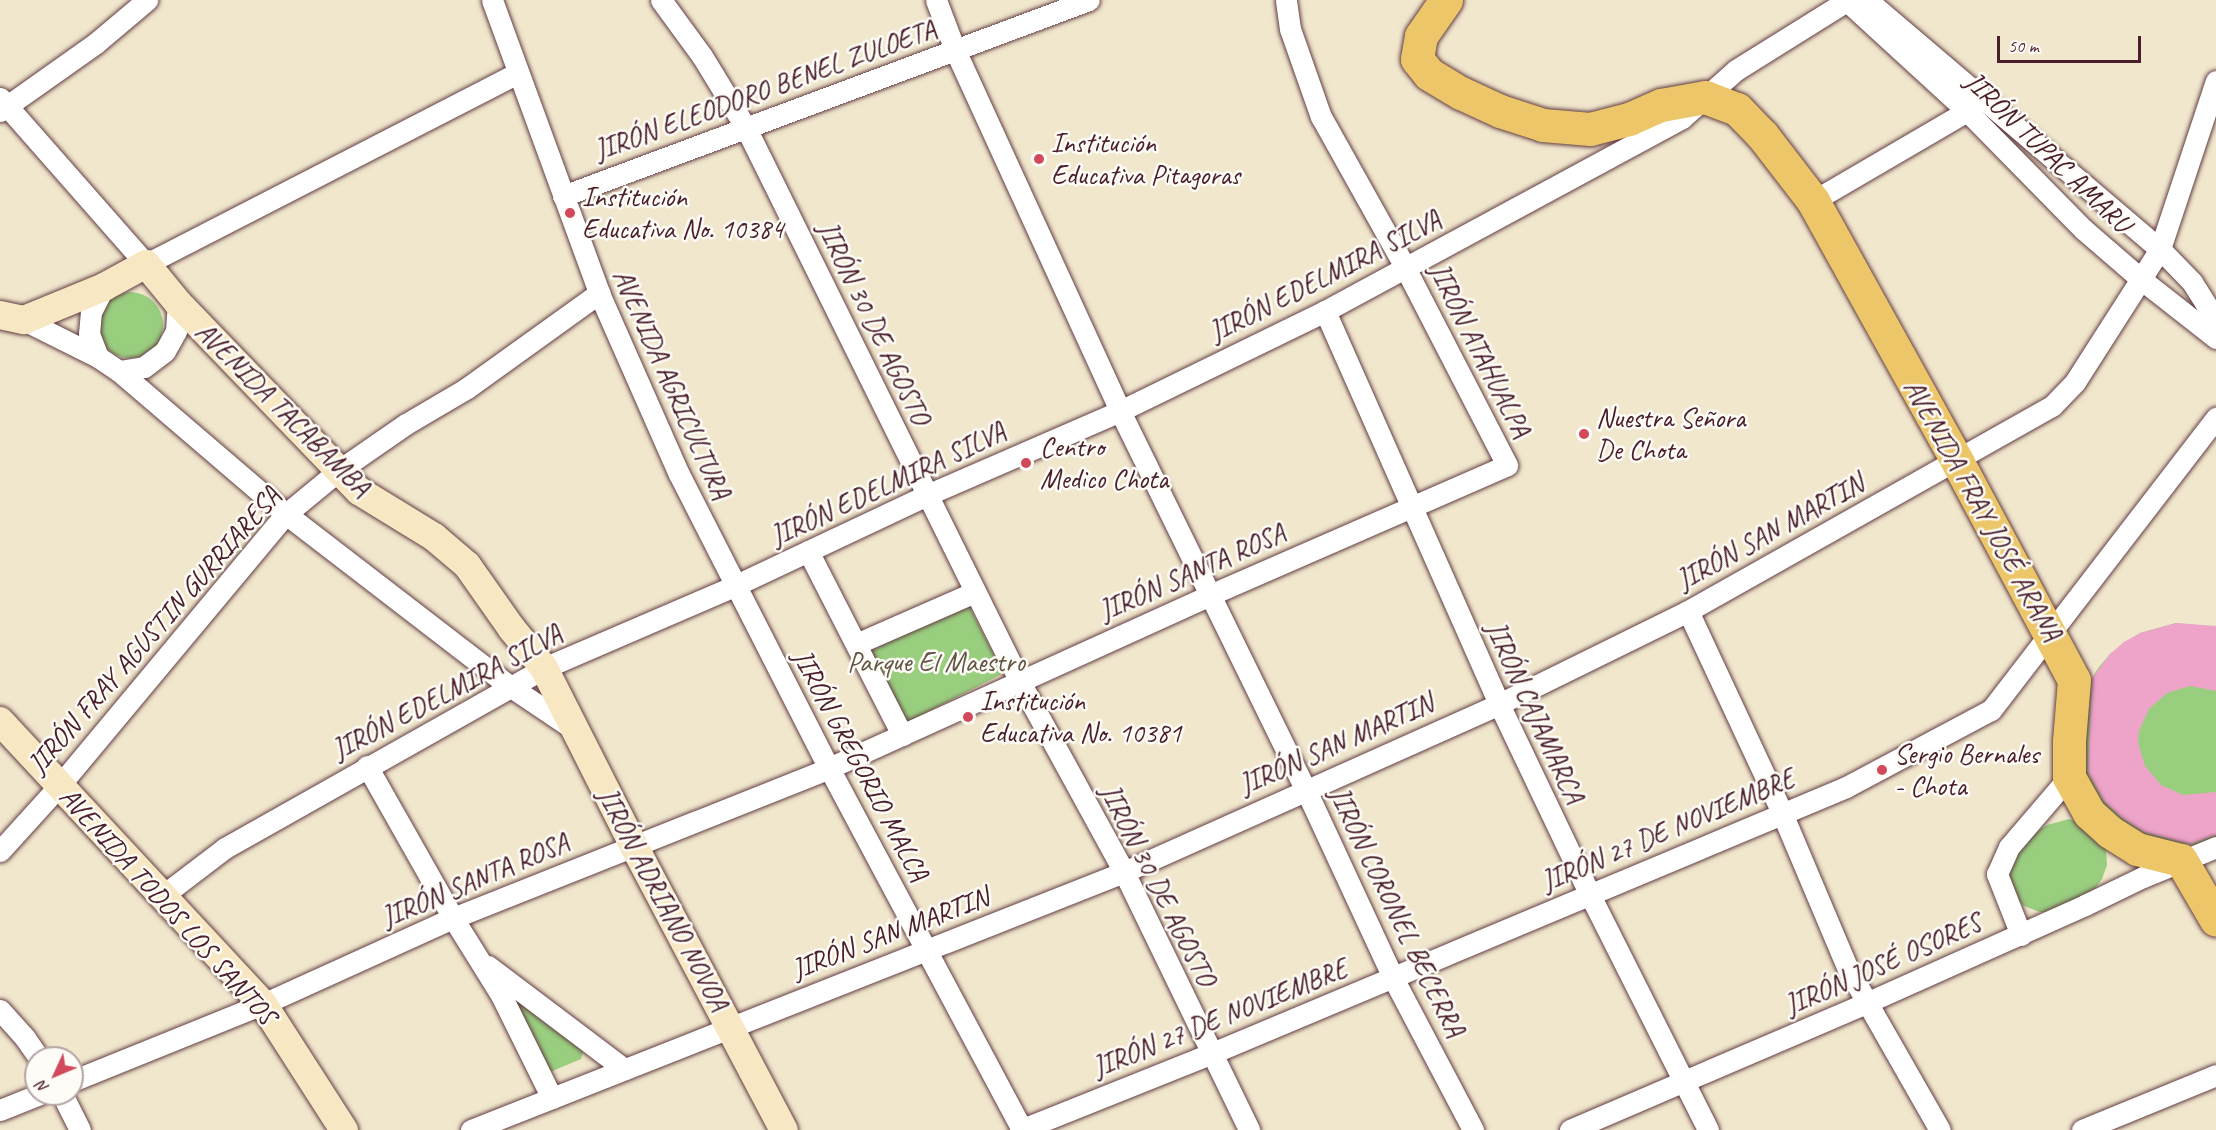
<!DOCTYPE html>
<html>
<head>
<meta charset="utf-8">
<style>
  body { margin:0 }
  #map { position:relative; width:2216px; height:1130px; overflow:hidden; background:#f1e7cd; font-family:Caveat,sans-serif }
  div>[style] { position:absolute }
  .green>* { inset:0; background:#99ce7f; transform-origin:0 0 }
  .round { border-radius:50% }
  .building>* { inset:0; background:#eea4c9 }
  .roads { filter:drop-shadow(0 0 2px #633d43) drop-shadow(0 0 2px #633d43) }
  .street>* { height:21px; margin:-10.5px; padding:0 10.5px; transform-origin:10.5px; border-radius:10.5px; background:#fff }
  .secondary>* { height:28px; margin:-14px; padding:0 14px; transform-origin:14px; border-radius:14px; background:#f7e8c3 }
  .primary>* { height:33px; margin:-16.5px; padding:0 16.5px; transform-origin:16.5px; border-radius:16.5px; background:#ecc669 }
  .dots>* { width:16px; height:16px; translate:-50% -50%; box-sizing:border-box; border:3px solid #fdfcf7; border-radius:50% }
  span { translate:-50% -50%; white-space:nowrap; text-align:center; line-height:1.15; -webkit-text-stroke:5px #fdfcf7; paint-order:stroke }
  .street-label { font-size:28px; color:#4a1f2b }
  .poi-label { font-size:28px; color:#4a1f2b }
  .left { translate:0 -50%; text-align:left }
  .park-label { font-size:28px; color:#625444 }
  .north { position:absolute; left:24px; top:1046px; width:60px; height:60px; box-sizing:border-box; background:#fdfcf7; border:2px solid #b5a4a5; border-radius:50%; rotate:226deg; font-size:16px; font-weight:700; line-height:24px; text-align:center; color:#4a1f2b }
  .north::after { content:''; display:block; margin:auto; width:21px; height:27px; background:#d1495b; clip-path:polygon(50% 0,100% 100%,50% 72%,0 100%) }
  .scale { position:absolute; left:1997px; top:36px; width:144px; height:27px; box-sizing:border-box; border:3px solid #4a1f2b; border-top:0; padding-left:8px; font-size:18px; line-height:21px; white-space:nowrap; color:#4a1f2b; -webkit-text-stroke:4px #fdfcf7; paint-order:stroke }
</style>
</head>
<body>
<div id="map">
  <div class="green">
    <div class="round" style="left:97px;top:292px;width:66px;height:66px"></div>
    <div style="left:967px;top:602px;width:80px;height:110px;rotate:63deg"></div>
    <div style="clip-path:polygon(2176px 623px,2216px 627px,2216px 842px,2195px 845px,2159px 841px,2125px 826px,2099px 801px,2082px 769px,2089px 682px,2099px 667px,2110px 654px,2140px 633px)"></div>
    <div style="clip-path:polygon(2069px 819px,2087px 825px,2100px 836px,2106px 849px,2107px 865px,2102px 879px,2091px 894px,2055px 912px,2040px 912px,2024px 906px,2012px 892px,2007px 877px,2014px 859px,2029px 837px,2047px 825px)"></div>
    <div style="clip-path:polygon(523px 998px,584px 1049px,581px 1059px,550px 1072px,512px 1004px)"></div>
  </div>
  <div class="building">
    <div style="clip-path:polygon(2176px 623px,2216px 626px,2216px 691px,2190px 686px,2167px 693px,2149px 709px,2139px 731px,2138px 743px,2145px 766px,2161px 785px,2183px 795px,2216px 792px,2216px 835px,2190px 844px,2144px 832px,2121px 817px,2104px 801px,2088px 772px,2092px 678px,2110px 654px,2124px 642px,2140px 633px)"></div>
  </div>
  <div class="roads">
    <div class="street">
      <div style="left:492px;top:0;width:312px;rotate:69.9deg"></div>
      <div style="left:599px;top:293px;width:198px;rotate:66.2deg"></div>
      <div style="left:679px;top:474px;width:330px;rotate:63deg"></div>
      <div style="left:829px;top:768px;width:410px;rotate:61.9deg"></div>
      <div style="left:661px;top:0;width:69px;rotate:53.8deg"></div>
      <div style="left:702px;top:56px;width:84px;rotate:58.6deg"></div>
      <div style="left:746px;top:128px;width:618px;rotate:63.68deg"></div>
      <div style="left:1020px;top:682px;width:217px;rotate:61.3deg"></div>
      <div style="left:1124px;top:872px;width:287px;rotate:64.1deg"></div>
      <div style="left:936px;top:0;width:53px;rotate:69.2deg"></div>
      <div style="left:955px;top:50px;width:397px;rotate:65.4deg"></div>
      <div style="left:1120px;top:411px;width:420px;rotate:63.9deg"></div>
      <div style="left:1305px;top:788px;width:209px;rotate:65.1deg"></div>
      <div style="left:1393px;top:978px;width:172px;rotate:62.2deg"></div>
      <div style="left:1846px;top:0;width:164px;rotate:42.5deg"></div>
      <div style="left:1967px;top:111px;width:165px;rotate:45.5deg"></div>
      <div style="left:2083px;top:229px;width:78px;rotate:40.8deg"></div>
      <div style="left:2142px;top:280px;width:94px;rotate:38.1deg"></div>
      <div style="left:1867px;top:0;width:385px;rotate:40.4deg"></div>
      <div style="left:2160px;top:249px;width:46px;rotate:45.9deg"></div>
      <div style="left:2192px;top:282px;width:36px;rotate:58deg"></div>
      <div style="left:2211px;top:312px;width:15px;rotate:70deg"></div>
      <div style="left:0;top:98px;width:221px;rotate:48.7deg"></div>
      <div style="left:146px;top:264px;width:417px;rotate:-27.2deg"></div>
      <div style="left:0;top:111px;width:118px;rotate:-35.3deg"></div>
      <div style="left:96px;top:43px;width:67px;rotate:-40.1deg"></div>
      <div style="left:563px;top:196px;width:561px;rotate:-20.44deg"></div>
      <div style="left:1813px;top:201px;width:178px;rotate:-30.3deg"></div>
      <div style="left:1967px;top:111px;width:12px;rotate:-48deg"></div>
      <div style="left:1325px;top:311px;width:430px;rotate:66.1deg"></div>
      <div style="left:1499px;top:704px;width:209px;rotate:64.5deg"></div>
      <div style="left:1589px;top:893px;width:265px;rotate:63.3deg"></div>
      <div style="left:24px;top:320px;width:83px;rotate:26.6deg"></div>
      <div style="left:98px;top:357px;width:25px;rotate:34deg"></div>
      <div style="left:119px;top:371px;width:220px;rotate:40.6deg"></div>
      <div style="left:286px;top:514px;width:284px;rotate:37.6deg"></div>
      <div style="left:511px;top:687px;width:77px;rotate:33.9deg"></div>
      <div style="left:98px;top:357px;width:25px;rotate:-111deg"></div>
      <div style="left:89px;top:334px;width:22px;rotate:-85deg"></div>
      <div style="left:91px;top:312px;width:28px;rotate:-63deg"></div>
      <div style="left:119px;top:371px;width:25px;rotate:-9deg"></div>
      <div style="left:144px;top:367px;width:26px;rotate:-37deg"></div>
      <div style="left:165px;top:351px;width:23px;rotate:-61deg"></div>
      <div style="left:176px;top:331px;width:28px;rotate:-86deg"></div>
      <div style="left:808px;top:551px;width:207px;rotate:62.9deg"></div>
      <div style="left:1688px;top:611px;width:223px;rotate:65deg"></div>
      <div style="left:1782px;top:813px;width:169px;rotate:67.1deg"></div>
      <div style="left:1848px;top:969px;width:185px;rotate:60.3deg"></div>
      <div style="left:856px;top:644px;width:130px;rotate:-23.6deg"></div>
      <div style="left:367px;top:766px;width:175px;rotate:60.5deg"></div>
      <div style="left:453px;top:918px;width:91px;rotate:58.1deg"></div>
      <div style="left:501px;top:995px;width:115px;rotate:63.7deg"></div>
      <div style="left:0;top:851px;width:88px;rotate:-47.8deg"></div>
      <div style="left:59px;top:786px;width:354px;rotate:-50.2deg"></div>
      <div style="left:286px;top:514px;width:67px;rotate:-39.6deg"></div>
      <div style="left:338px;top:471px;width:83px;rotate:-34.7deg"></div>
      <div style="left:406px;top:424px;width:71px;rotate:-30.5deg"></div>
      <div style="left:467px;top:388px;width:163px;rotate:-35.7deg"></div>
      <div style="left:162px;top:896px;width:79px;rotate:-37.3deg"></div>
      <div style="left:225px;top:848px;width:366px;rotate:-29.4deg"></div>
      <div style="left:544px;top:668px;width:207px;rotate:-23.3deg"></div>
      <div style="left:734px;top:586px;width:213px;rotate:-25.2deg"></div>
      <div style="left:927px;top:495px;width:210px;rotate:-23.5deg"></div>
      <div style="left:1120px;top:411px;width:228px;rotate:-26deg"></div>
      <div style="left:1325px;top:311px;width:406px;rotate:-28.4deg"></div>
      <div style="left:1682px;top:118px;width:72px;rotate:-41.6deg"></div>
      <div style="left:1736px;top:70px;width:132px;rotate:-32deg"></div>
      <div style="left:2021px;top:935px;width:66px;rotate:-111.5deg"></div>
      <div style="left:1997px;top:874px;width:30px;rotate:-66deg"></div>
      <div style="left:2009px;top:847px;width:92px;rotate:-49.4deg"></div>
      <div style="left:488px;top:966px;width:171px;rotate:37.1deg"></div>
      <div style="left:0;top:1010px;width:38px;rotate:48deg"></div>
      <div style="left:25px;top:1038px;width:24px;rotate:55deg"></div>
      <div style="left:72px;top:1081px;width:206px;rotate:-22deg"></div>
      <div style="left:263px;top:1004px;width:209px;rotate:-24.4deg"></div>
      <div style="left:453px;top:918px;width:405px;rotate:-21.7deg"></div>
      <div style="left:829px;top:768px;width:418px;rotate:-24.4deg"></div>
      <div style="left:1210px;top:595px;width:324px;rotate:-23.6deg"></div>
      <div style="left:1507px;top:465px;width:223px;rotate:-117.3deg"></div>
      <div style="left:1405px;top:267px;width:172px;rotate:-119.2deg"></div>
      <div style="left:1321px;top:117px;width:93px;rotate:-109.4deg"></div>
      <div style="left:1290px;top:29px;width:29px;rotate:-98deg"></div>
      <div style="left:62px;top:1094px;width:40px;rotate:63.4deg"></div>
      <div style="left:0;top:1110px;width:43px;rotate:-21.8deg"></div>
      <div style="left:471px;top:1130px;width:702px;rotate:-21.56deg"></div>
      <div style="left:1124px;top:872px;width:411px;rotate:-24.1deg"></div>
      <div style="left:1499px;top:704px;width:211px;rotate:-26.2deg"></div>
      <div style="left:1688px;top:611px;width:418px;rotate:-29.4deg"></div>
      <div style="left:2052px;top:406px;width:33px;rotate:-46deg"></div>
      <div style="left:2075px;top:382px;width:158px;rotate:-57.4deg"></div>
      <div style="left:2160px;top:249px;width:177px;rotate:-71.6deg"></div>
      <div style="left:1020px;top:1130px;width:205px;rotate:-21.8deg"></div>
      <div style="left:1210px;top:1054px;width:690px;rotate:-22.77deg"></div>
      <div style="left:1846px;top:787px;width:164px;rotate:-28deg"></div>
      <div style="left:1991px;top:710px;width:369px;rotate:-52.4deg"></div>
      <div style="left:1570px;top:1130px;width:322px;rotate:-23.2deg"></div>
      <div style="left:1866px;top:1003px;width:240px;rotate:-24.1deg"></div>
      <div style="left:2085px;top:905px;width:64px;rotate:-25.8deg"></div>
      <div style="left:2143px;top:877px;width:79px;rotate:-22.3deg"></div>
      <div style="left:2082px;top:1130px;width:145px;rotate:-22.3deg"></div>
    </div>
    <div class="secondary">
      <div style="left:0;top:315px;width:25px;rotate:12deg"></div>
      <div style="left:24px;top:320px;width:87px;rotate:-22.4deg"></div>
      <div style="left:104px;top:287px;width:48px;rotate:-28.7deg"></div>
      <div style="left:146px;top:264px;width:50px;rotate:50.6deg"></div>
      <div style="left:178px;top:303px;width:261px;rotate:46.1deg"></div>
      <div style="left:359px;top:491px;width:88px;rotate:31.5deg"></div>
      <div style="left:434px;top:537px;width:43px;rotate:40.3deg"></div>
      <div style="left:467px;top:565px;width:78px;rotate:54.9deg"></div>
      <div style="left:512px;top:629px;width:50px;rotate:50.6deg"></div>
      <div style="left:544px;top:668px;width:199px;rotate:63.2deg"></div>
      <div style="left:634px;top:846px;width:321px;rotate:62.2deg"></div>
      <div style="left:0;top:721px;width:386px;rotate:47.1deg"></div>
      <div style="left:263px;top:1004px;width:150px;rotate:57.3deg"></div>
    </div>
    <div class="primary">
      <div style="left:1446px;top:0;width:44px;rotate:124.8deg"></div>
      <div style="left:1421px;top:36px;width:23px;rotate:100deg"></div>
      <div style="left:1417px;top:59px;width:19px;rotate:51deg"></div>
      <div style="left:1429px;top:74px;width:37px;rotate:31deg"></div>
      <div style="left:1461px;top:93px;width:43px;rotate:24.8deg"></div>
      <div style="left:1500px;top:111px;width:45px;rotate:18deg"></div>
      <div style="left:1543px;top:125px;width:47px;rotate:4.9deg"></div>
      <div style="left:1590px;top:129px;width:40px;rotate:-14.4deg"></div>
      <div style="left:1629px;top:119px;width:35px;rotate:-24deg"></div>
      <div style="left:1661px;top:105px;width:45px;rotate:-10.3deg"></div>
      <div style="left:1705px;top:97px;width:34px;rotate:21deg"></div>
      <div style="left:1737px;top:109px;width:37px;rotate:46deg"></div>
      <div style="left:1763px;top:136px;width:82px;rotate:52.4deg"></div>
      <div style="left:1813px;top:201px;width:297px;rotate:61deg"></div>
      <div style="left:1957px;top:461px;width:248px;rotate:61.9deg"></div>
      <div style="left:2074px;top:680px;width:61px;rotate:94.7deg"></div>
      <div style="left:2069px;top:741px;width:36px;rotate:90deg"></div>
      <div style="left:2069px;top:777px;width:41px;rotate:60.9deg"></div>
      <div style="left:2089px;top:813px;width:28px;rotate:42deg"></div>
      <div style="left:2110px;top:832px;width:32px;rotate:32deg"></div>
      <div style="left:2137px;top:849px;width:45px;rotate:14deg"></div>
      <div style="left:2181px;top:860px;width:69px;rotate:59.7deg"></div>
    </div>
  </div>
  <div class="dots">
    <div style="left:1039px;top:159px;background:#d1495b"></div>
    <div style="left:570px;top:213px;background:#d1495b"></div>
    <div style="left:1584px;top:434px;background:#d1495b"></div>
    <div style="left:1026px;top:463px;background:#d1495b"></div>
    <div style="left:968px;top:717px;background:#d1495b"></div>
    <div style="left:1882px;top:770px;background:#d1495b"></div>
  </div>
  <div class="street-label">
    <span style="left:765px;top:90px;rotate:-20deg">JIRÓN ELEODORO BENEL ZULOETA</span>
    <span style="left:2048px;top:152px;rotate:44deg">JIRÓN TUPAC AMARU</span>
    <span style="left:1325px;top:276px;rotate:-27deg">JIRÓN EDELMIRA SILVA</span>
    <span style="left:874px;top:323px;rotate:64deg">JIRÓN 30 DE AGOSTO</span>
    <span style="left:1480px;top:350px;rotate:63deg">JIRÓN ATAHUALPA</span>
    <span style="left:672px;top:384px;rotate:66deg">AVENIDA AGRICULTURA</span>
    <span style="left:283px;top:409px;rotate:45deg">AVENIDA TACABAMBA</span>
    <span style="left:888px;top:484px;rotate:-25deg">JIRÓN EDELMIRA SILVA</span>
    <span style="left:1983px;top:510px;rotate:61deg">AVENIDA FRAY JOSÉ ARANA</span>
    <span style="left:1770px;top:532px;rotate:-29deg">JIRÓN SAN MARTIN</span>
    <span style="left:1192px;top:572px;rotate:-24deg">JIRÓN SANTA ROSA</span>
    <span style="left:154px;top:630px;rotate:-49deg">JIRÓN FRAY AGUSTIN GURRIARESA</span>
    <span style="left:447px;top:692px;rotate:-28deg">JIRÓN EDELMIRA SILVA</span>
    <span style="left:1535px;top:712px;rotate:65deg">JIRÓN CAJAMARCA</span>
    <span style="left:1336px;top:744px;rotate:-24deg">JIRÓN SAN MARTIN</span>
    <span style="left:861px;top:765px;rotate:62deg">JIRÓN GREGORIO MALCA</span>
    <span style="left:1668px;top:830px;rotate:-23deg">JIRÓN 27 DE NOVIEMBRE</span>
    <span style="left:475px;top:880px;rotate:-23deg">JIRÓN SANTA ROSA</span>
    <span style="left:1158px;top:885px;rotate:63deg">JIRÓN 30 DE AGOSTO</span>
    <span style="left:663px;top:899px;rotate:62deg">JIRÓN ADRIANO NOVOA</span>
    <span style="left:168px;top:906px;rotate:48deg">AVENIDA TODOS LOS SANTOS</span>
    <span style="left:1397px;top:912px;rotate:64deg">JIRÓN CORONEL BECERRA</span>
    <span style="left:890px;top:933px;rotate:-21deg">JIRÓN SAN MARTIN</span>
    <span style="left:1883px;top:964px;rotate:-24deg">JIRÓN JOSÉ OSORES</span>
    <span style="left:1220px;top:1018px;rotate:-22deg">JIRÓN 27 DE NOVIEMBRE</span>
  </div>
  <div class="poi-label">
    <span class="left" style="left:1051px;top:159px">Institución<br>Educativa Pitagoras</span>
    <span class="left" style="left:582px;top:213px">Institución<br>Educativa No. 10384</span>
    <span class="left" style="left:1596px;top:434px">Nuestra Señora<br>De Chota</span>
    <span class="left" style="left:1040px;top:463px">Centro<br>Medico Chota</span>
    <span class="left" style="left:980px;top:717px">Institución<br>Educativa No. 10381</span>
    <span class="left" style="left:1894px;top:770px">Sergio Bernales<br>- Chota</span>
  </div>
  <div class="park-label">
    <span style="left:936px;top:662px">Parque El Maestro</span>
  </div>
  <div class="north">N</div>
  <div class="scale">50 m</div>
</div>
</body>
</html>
